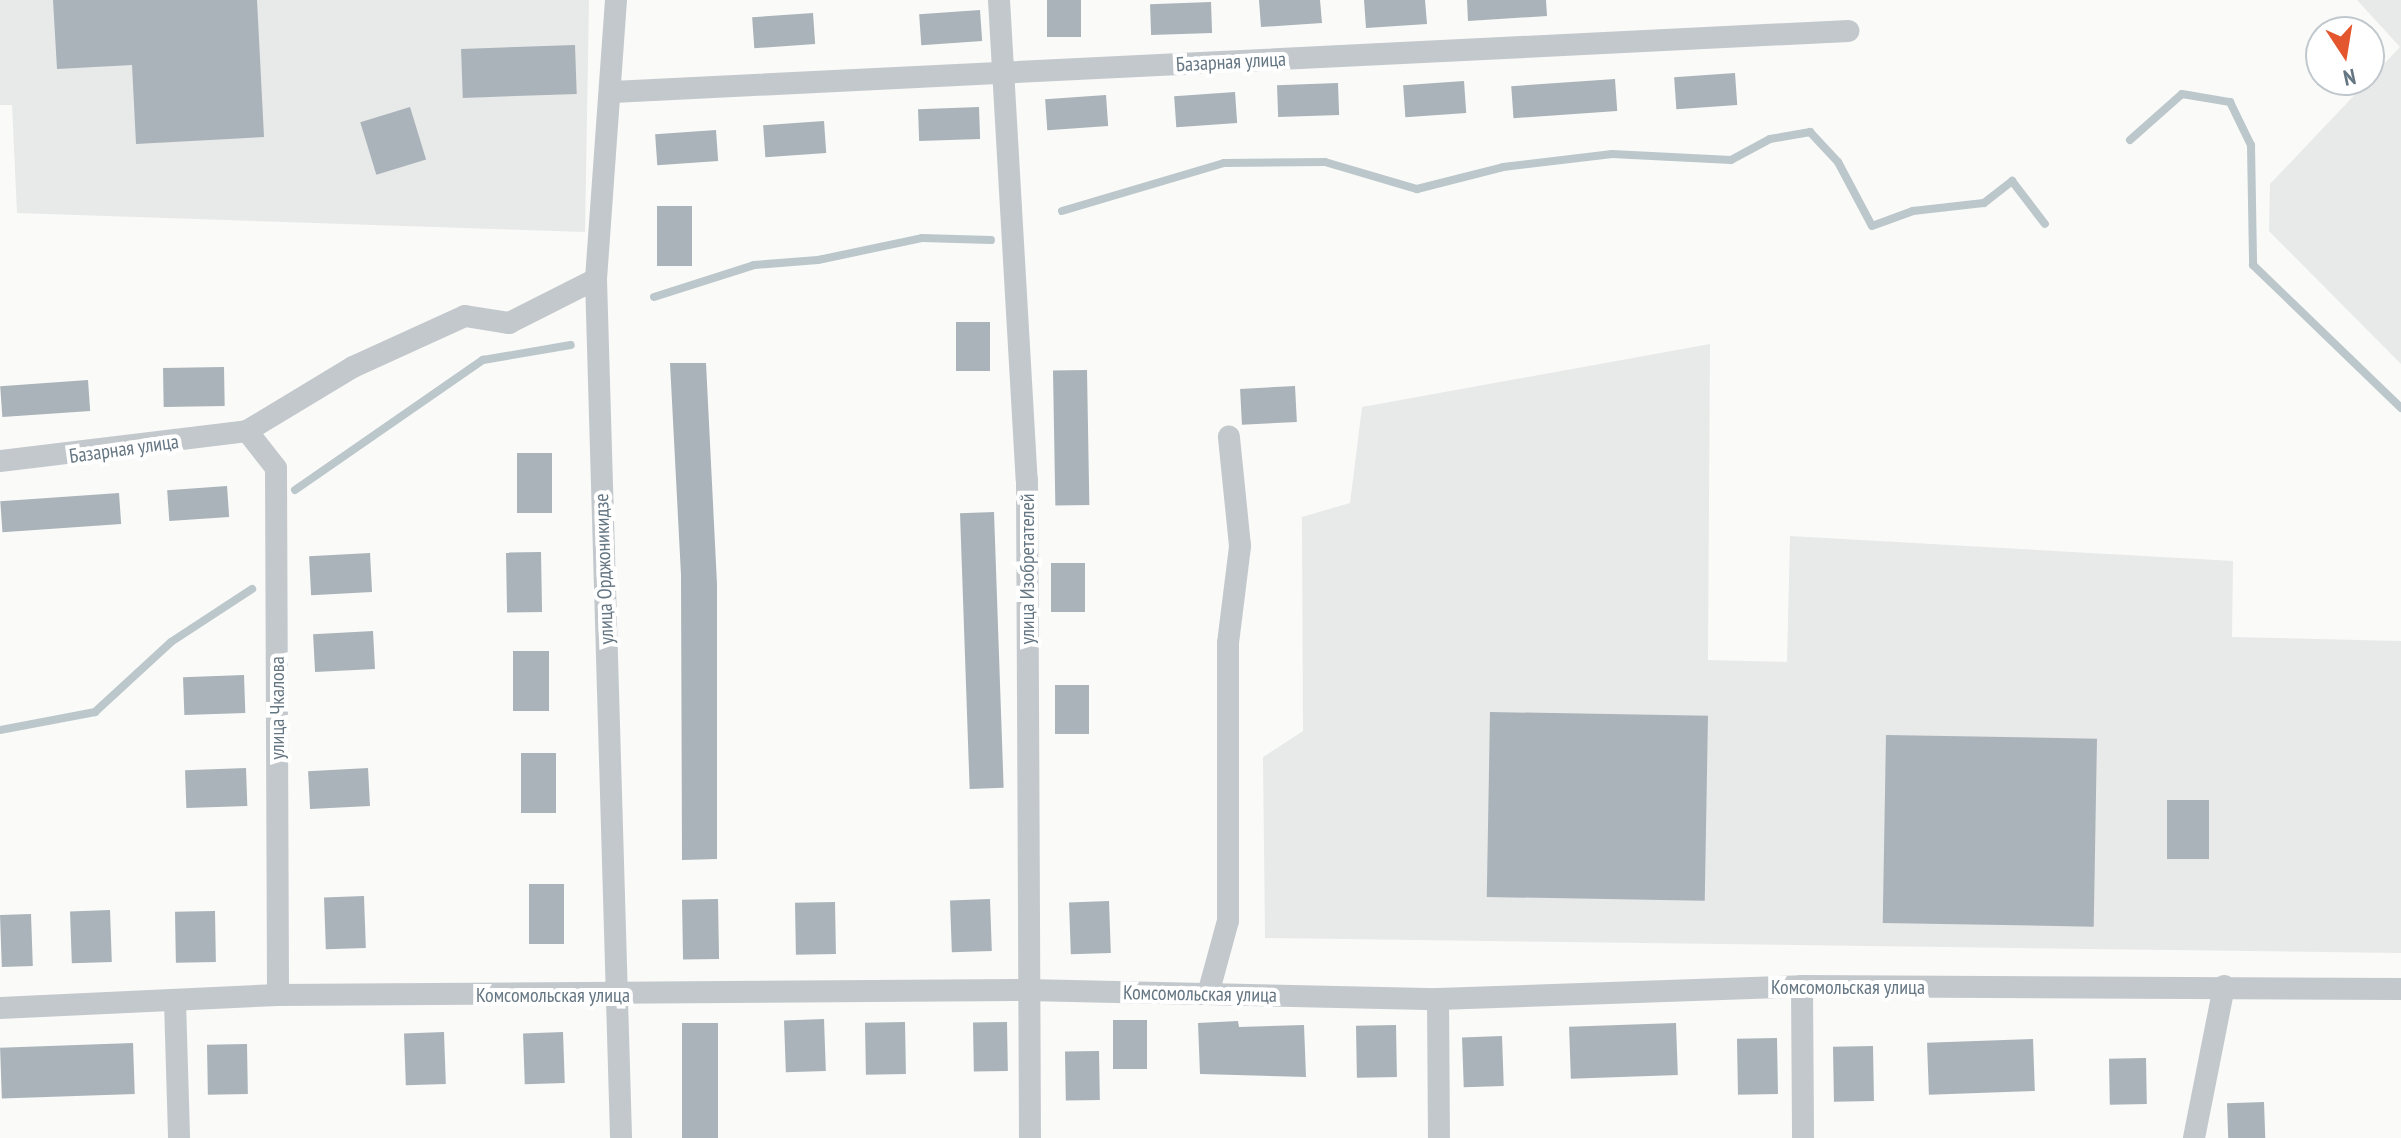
<!DOCTYPE html>
<html>
<head>
<meta charset="utf-8">
<style>
  body { margin:0 }
  #map { position:relative; width:2401px; height:1138px; overflow:hidden; background:#fafaf8; font-family:"PT Sans Narrow",sans-serif }
  div>[style] { position:absolute }
  .built>* { inset:0; background:#e8e9e9 }
  .stream>* { height:8px; margin:-4px; padding:0 4px; transform-origin:4px; border-radius:4px; background:#bbc7cb }
  .building>* { inset:0; background:#aab3b9; transform-origin:0 0 }
  .street>* { height:22px; margin:-11px; padding:0 11px; transform-origin:11px; border-radius:11px; background:#c3c8cc }
  span { translate:-50% -50%; white-space:nowrap; text-align:center; line-height:1.15; -webkit-text-stroke:8px #fff; paint-order:stroke }
  .street-label { font-size:20px; color:#657683 }
  .north { position:absolute; left:2305px; top:16px; width:80px; height:80px; box-sizing:border-box; background:#fff; border:2px solid #c1c8cd; border-radius:50%; rotate:168deg; font-size:22px; font-weight:700; line-height:32px; text-align:center; color:#657683 }
  .north::after { content:''; display:block; margin:auto; width:28px; height:36px; background:#e4572e; clip-path:polygon(50% 0,100% 100%,50% 72%,0 100%) }
</style>
</head>
<body>
<div id="map">
  <div class="built">
    <div style="clip-path:polygon(0 0,589px 0,585px 232px,17px 213px,12px 105px,0 105px)"></div>
    <div style="clip-path:polygon(2357px 0,2401px 0,2401px 364px,2269px 231px,2270px 184px,2400px 47px)"></div>
    <div style="clip-path:polygon(1710px 344px,1708px 660px,1787px 662px,1790px 536px,2233px 561px,2232px 637px,2401px 641px,2401px 953px,1265px 938px,1263px 757px,1303px 731px,1302px 517px,1350px 503px,1362px 407px)"></div>
  </div>
  <div class="stream">
    <div style="left:2130px;top:140px;width:69px;rotate:-41.5deg"></div>
    <div style="left:2182px;top:94px;width:49px;rotate:9.5deg"></div>
    <div style="left:2230px;top:102px;width:48px;rotate:64deg"></div>
    <div style="left:2251px;top:145px;width:120px;rotate:89deg"></div>
    <div style="left:2253px;top:265px;width:206px;rotate:44deg"></div>
    <div style="left:1062px;top:211px;width:169px;rotate:-16.5deg"></div>
    <div style="left:1224px;top:163px;width:101px;rotate:-0.6deg"></div>
    <div style="left:1325px;top:162px;width:96px;rotate:16.4deg"></div>
    <div style="left:1417px;top:189px;width:89px;rotate:-14.3deg"></div>
    <div style="left:1503px;top:167px;width:110px;rotate:-6.8deg"></div>
    <div style="left:1612px;top:154px;width:119px;rotate:2.9deg"></div>
    <div style="left:1731px;top:160px;width:44px;rotate:-28.3deg"></div>
    <div style="left:1770px;top:139px;width:41px;rotate:-9.9deg"></div>
    <div style="left:1810px;top:132px;width:41px;rotate:47deg"></div>
    <div style="left:1838px;top:162px;width:72px;rotate:62deg"></div>
    <div style="left:1872px;top:226px;width:44px;rotate:-20.1deg"></div>
    <div style="left:1913px;top:211px;width:71px;rotate:-6.4deg"></div>
    <div style="left:1984px;top:203px;width:36px;rotate:-38deg"></div>
    <div style="left:2012px;top:181px;width:54px;rotate:52.5deg"></div>
    <div style="left:654px;top:297px;width:105px;rotate:-17.7deg"></div>
    <div style="left:754px;top:265px;width:64px;rotate:-4.5deg"></div>
    <div style="left:818px;top:260px;width:106px;rotate:-11.9deg"></div>
    <div style="left:922px;top:238px;width:69px;rotate:1.7deg"></div>
    <div style="left:295px;top:490px;width:229px;rotate:-34.7deg"></div>
    <div style="left:483px;top:360px;width:89px;rotate:-9.7deg"></div>
    <div style="left:0;top:730px;width:97px;rotate:-10.7deg"></div>
    <div style="left:95px;top:712px;width:103px;rotate:-42.6deg"></div>
    <div style="left:171px;top:642px;width:97px;rotate:-33.2deg"></div>
  </div>
  <div class="building">
    <div style="clip-path:polygon(53px 0,257px 0,264px 137px,136px 144px,132px 65px,57px 69px)"></div>
    <div style="left:1047px;top:0;width:34px;height:37px"></div>
    <div style="clip-path:polygon(1259px 0,1320px 0,1322px 23px,1261px 27px)"></div>
    <div style="clip-path:polygon(1364px 0,1425px 0,1427px 24px,1366px 28px)"></div>
    <div style="clip-path:polygon(1467px 0,1546px 0,1547px 16px,1468px 21px)"></div>
    <div style="left:1211px;top:2px;width:31px;height:61px;rotate:88deg"></div>
    <div style="left:980px;top:10px;width:31px;height:61px;rotate:86deg"></div>
    <div style="left:813px;top:13px;width:31px;height:61px;rotate:86deg"></div>
    <div style="left:575px;top:45px;width:49px;height:114px;rotate:88deg"></div>
    <div style="left:1735px;top:73px;width:32px;height:61px;rotate:86deg"></div>
    <div style="left:1615px;top:79px;width:32px;height:104px;rotate:86deg"></div>
    <div style="left:1464px;top:81px;width:32px;height:61px;rotate:86deg"></div>
    <div style="left:1338px;top:83px;width:32px;height:61px;rotate:88deg"></div>
    <div style="left:1235px;top:92px;width:31px;height:61px;rotate:86deg"></div>
    <div style="left:1106px;top:95px;width:31px;height:61px;rotate:86deg"></div>
    <div style="left:410px;top:107px;width:55px;height:52px;rotate:73deg"></div>
    <div style="left:979px;top:107px;width:32px;height:61px;rotate:88deg"></div>
    <div style="left:824px;top:121px;width:32px;height:61px;rotate:86deg"></div>
    <div style="left:716px;top:130px;width:31px;height:61px;rotate:86deg"></div>
    <div style="left:657px;top:206px;width:35px;height:60px"></div>
    <div style="left:956px;top:322px;width:34px;height:49px"></div>
    <div style="clip-path:polygon(670px 363px,706px 363px,717px 584px,717px 859px,682px 860px,681px 575px)"></div>
    <div style="left:224px;top:367px;width:39px;height:61px;rotate:89deg"></div>
    <div style="left:1087px;top:370px;width:135px;height:34px;rotate:89deg"></div>
    <div style="left:88px;top:380px;width:31px;height:88px;rotate:86deg"></div>
    <div style="left:1295px;top:386px;width:36px;height:55px;rotate:87deg"></div>
    <div style="left:517px;top:453px;width:35px;height:60px"></div>
    <div style="left:227px;top:486px;width:31px;height:60px;rotate:86deg"></div>
    <div style="left:119px;top:493px;width:31px;height:119px;rotate:86deg"></div>
    <div style="left:994px;top:512px;width:276px;height:34px;rotate:88deg"></div>
    <div style="left:541px;top:552px;width:60px;height:35px;rotate:89deg"></div>
    <div style="left:370px;top:553px;width:39px;height:61px;rotate:87deg"></div>
    <div style="left:1085px;top:563px;width:49px;height:34px;rotate:90deg"></div>
    <div style="left:373px;top:631px;width:38px;height:60px;rotate:87deg"></div>
    <div style="left:513px;top:651px;width:36px;height:60px"></div>
    <div style="left:244px;top:675px;width:38px;height:61px;rotate:88deg"></div>
    <div style="left:1055px;top:685px;width:34px;height:49px"></div>
    <div style="left:1490px;top:712px;width:218px;height:185px;rotate:1deg"></div>
    <div style="left:1886px;top:735px;width:211px;height:188px;rotate:1deg"></div>
    <div style="left:521px;top:753px;width:35px;height:60px"></div>
    <div style="left:246px;top:768px;width:38px;height:61px;rotate:88deg"></div>
    <div style="left:368px;top:768px;width:38px;height:60px;rotate:87deg"></div>
    <div style="left:2209px;top:800px;width:59px;height:42px;rotate:90deg"></div>
    <div style="left:529px;top:884px;width:35px;height:60px"></div>
    <div style="left:364px;top:896px;width:52px;height:40px;rotate:88deg"></div>
    <div style="left:718px;top:899px;width:60px;height:36px;rotate:89deg"></div>
    <div style="left:990px;top:899px;width:52px;height:40px;rotate:88deg"></div>
    <div style="left:1109px;top:901px;width:52px;height:40px;rotate:88deg"></div>
    <div style="left:835px;top:902px;width:52px;height:40px;rotate:89deg"></div>
    <div style="left:110px;top:910px;width:52px;height:40px;rotate:88deg"></div>
    <div style="left:215px;top:911px;width:51px;height:40px;rotate:89deg"></div>
    <div style="left:31px;top:914px;width:52px;height:31px;rotate:88deg"></div>
    <div style="left:824px;top:1019px;width:52px;height:40px;rotate:88deg"></div>
    <div style="left:1113px;top:1020px;width:34px;height:49px"></div>
    <div style="clip-path:polygon(1238px 1021px,1239px 1027px,1304px 1025px,1306px 1077px,1200px 1074px,1198px 1023px)"></div>
    <div style="left:905px;top:1022px;width:52px;height:40px;rotate:89deg"></div>
    <div style="left:1007px;top:1022px;width:49px;height:34px;rotate:89deg"></div>
    <div style="left:718px;top:1023px;width:115px;height:36px;rotate:90deg"></div>
    <div style="left:1676px;top:1023px;width:52px;height:107px;rotate:88deg"></div>
    <div style="left:1396px;top:1025px;width:52px;height:40px;rotate:89deg"></div>
    <div style="left:444px;top:1032px;width:52px;height:40px;rotate:88deg"></div>
    <div style="left:563px;top:1032px;width:51px;height:40px;rotate:88deg"></div>
    <div style="left:1502px;top:1036px;width:50px;height:40px;rotate:88deg"></div>
    <div style="left:1777px;top:1038px;width:56px;height:40px;rotate:89deg"></div>
    <div style="left:2033px;top:1039px;width:52px;height:106px;rotate:88deg"></div>
    <div style="left:133px;top:1043px;width:51px;height:133px;rotate:88deg"></div>
    <div style="left:247px;top:1044px;width:50px;height:40px;rotate:89deg"></div>
    <div style="left:1873px;top:1046px;width:55px;height:40px;rotate:89deg"></div>
    <div style="left:1099px;top:1051px;width:49px;height:34px;rotate:89deg"></div>
    <div style="left:2146px;top:1058px;width:46px;height:37px;rotate:89deg"></div>
    <div style="left:2264px;top:1102px;width:36px;height:37px;rotate:88deg"></div>
  </div>
  <div class="street">
    <div style="left:616px;top:0;width:280px;rotate:94.1deg"></div>
    <div style="left:596px;top:279px;width:859px;rotate:88.33deg"></div>
    <div style="left:999px;top:0;width:481px;rotate:86.7deg"></div>
    <div style="left:1027px;top:480px;width:658px;rotate:89.74deg"></div>
    <div style="left:613px;top:92px;width:1237px;rotate:-2.83deg"></div>
    <div style="left:247px;top:431px;width:47px;rotate:51.9deg"></div>
    <div style="left:276px;top:468px;width:527px;rotate:89.78deg"></div>
    <div style="left:0;top:461px;width:249px;rotate:-6.9deg"></div>
    <div style="left:247px;top:431px;width:124px;rotate:-31.1deg"></div>
    <div style="left:353px;top:367px;width:123px;rotate:-24.5deg"></div>
    <div style="left:465px;top:316px;width:45px;rotate:9deg"></div>
    <div style="left:509px;top:323px;width:97px;rotate:-26.8deg"></div>
    <div style="left:1802px;top:986px;width:152px;rotate:89.6deg"></div>
    <div style="left:1208px;top:994px;width:76px;rotate:-74.7deg"></div>
    <div style="left:1228px;top:921px;width:278px;rotate:-90deg"></div>
    <div style="left:1228px;top:643px;width:98px;rotate:-82.9deg"></div>
    <div style="left:1240px;top:546px;width:110px;rotate:-95.8deg"></div>
    <div style="left:1438px;top:999px;width:139px;rotate:89.6deg"></div>
    <div style="left:175px;top:1001px;width:137px;rotate:88.3deg"></div>
    <div style="left:0;top:1008px;width:278px;rotate:-2.7deg"></div>
    <div style="left:278px;top:995px;width:749px;rotate:-0.38deg"></div>
    <div style="left:1027px;top:990px;width:411px;rotate:1.3deg"></div>
    <div style="left:1438px;top:999px;width:364px;rotate:-2deg"></div>
    <div style="left:1802px;top:986px;width:599px;rotate:0.29deg"></div>
    <div style="left:2194px;top:1138px;width:155px;rotate:-78.8deg"></div>
  </div>
  <div class="street-label">
    <span style="left:1231px;top:62px;rotate:-3deg">Базарная улица</span>
    <span style="left:124px;top:449px;rotate:-8deg">Базарная улица</span>
    <span style="left:604px;top:569px;rotate:-92deg">улица Орджоникидзе</span>
    <span style="left:1027px;top:569px;rotate:-90deg">улица Изобретателей</span>
    <span style="left:277px;top:708px;rotate:-90deg">улица Чкалова</span>
    <span style="left:1848px;top:987px">Комсомольская улица</span>
    <span style="left:1200px;top:994px;rotate:1deg">Комсомольская улица</span>
    <span style="left:553px;top:995px">Комсомольская улица</span>
  </div>
  <div class="north">N</div>
</div>
</body>
</html>
